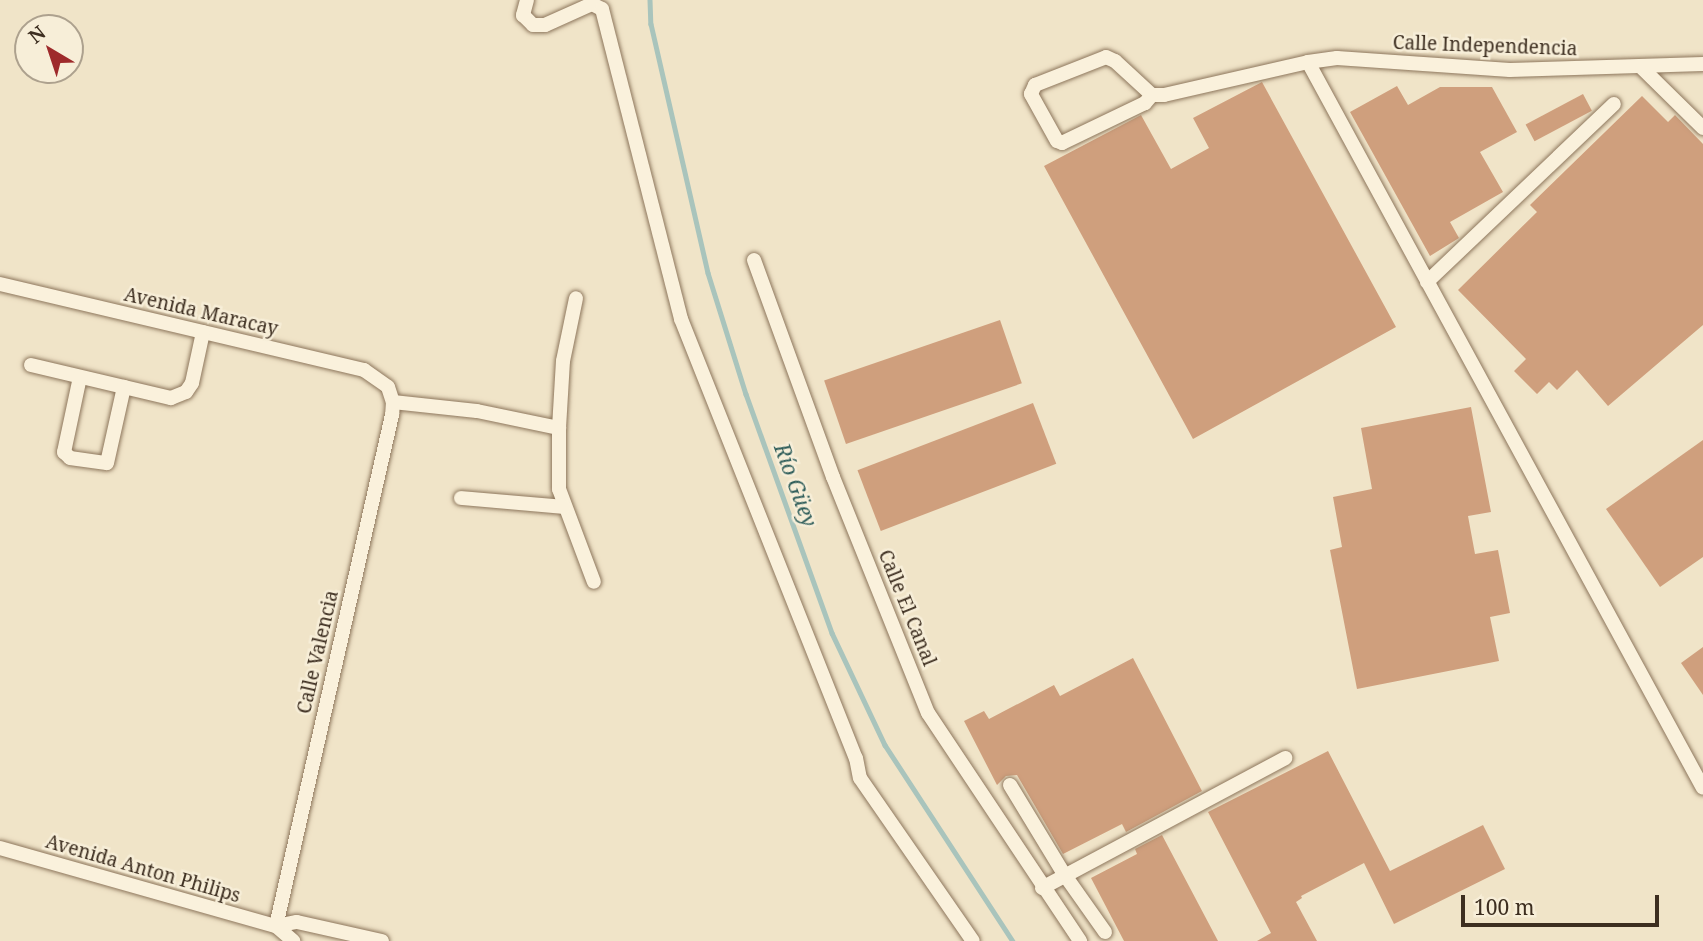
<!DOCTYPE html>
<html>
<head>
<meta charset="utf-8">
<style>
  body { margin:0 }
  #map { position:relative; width:1703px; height:941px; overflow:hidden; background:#f0e4c8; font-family:"Noto Serif",serif }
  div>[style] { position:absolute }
  .stream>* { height:4.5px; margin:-2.25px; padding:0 2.25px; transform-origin:2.25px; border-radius:2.25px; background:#a9c4bc }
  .building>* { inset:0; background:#cf9f7d; transform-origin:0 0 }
  .roads { filter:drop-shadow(0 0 2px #8d765c) drop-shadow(0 0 2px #8d765c) }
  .minor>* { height:14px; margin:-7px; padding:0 7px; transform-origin:7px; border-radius:7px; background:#faf1dc }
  span { translate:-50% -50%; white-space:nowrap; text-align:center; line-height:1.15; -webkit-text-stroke:5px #f7eed8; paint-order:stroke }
  .street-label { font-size:19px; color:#3d2e20 }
  .water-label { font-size:21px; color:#2f5d5a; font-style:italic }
  .north { position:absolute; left:14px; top:14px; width:70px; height:70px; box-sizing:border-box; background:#f7eed8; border:2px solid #ada18e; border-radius:50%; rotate:321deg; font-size:19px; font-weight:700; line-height:28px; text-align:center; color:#3d2e20 }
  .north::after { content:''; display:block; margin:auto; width:24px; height:32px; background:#9e2a2b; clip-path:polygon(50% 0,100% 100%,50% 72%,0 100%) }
  .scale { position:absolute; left:1461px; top:895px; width:198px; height:32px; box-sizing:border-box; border:4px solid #3d2e20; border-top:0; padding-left:9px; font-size:21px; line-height:24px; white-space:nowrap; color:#3d2e20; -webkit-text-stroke:5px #f7eed8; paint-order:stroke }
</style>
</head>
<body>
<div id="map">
  <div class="stream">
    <div style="left:650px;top:0;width:24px;rotate:88deg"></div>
    <div style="left:651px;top:24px;width:255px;rotate:77.1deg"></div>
    <div style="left:708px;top:273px;width:127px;rotate:72.6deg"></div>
    <div style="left:746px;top:394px;width:254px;rotate:70.2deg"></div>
    <div style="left:832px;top:633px;width:124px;rotate:64.7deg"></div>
    <div style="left:885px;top:745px;width:234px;rotate:56.9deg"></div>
  </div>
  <div class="building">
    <div style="clip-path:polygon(1262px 82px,1396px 327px,1193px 439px,1044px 166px,1141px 115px,1171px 169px,1209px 148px,1193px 118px)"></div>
    <div style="clip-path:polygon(1397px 86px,1408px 105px,1440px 87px,1492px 87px,1517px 132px,1480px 152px,1503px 192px,1450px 222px,1459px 238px,1430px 256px,1350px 112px)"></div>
    <div style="left:1583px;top:94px;width:19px;height:65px;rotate:62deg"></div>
    <div style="clip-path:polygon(1642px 96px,1668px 122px,1675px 115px,1703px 144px,1703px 325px,1608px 406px,1577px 370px,1557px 390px,1549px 382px,1537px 394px,1514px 371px,1526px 359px,1458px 290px,1537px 212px,1530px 205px)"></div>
    <div style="left:1000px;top:320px;width:67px;height:186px;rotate:71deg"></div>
    <div style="left:1033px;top:403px;width:65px;height:188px;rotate:69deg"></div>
    <div style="clip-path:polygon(1471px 407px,1491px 512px,1468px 516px,1475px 554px,1498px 550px,1510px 613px,1490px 617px,1499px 661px,1357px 689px,1330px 550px,1342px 547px,1333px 497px,1372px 489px,1361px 428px)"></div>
    <div style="clip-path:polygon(1703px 440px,1703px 557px,1660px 587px,1606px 509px)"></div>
    <div style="clip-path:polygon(1703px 647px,1703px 695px,1681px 663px)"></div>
    <div style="clip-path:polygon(1133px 658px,1202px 791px,1126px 832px,1122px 824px,1063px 854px,1017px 775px,1006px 776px,997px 785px,964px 721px,984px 711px,989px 719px,1054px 685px,1060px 696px)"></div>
    <div style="clip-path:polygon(1328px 751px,1390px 871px,1483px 825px,1505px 869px,1394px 924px,1364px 863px,1301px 896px,1302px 898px,1296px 902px,1317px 941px,1257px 941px,1271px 933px,1208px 812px)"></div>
    <div style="clip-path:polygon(1162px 835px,1218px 941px,1124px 941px,1091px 878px,1137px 854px,1135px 849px)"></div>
  </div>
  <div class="roads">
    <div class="minor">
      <div style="left:527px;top:0;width:16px;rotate:105deg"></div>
      <div style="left:523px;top:15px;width:14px;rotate:45deg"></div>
      <div style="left:533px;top:25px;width:12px"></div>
      <div style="left:545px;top:25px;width:51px;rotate:-24.1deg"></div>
      <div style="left:592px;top:4px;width:11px;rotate:27deg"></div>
      <div style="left:602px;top:9px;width:320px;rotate:75.7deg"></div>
      <div style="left:681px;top:319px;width:473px;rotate:68.3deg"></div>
      <div style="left:856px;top:758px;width:20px;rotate:79deg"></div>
      <div style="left:860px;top:778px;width:198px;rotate:55.3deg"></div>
      <div style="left:1308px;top:62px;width:826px;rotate:61.45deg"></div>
      <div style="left:1641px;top:67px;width:87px;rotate:44.5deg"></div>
      <div style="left:1152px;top:95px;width:11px;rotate:131deg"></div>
      <div style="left:1145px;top:103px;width:92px;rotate:154.3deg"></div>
      <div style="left:1062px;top:143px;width:5px;rotate:-158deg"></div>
      <div style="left:1057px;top:141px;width:54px;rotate:-119deg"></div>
      <div style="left:1031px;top:94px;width:10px;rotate:-66deg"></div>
      <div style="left:1035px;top:85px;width:76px;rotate:-21.5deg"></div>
      <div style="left:1106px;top:57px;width:10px;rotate:24deg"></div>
      <div style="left:1115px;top:61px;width:50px;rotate:42.6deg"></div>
      <div style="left:1152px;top:95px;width:12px"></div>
      <div style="left:1164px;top:95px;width:148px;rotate:-12.9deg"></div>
      <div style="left:1308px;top:62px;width:29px;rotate:-8deg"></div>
      <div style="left:1337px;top:58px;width:173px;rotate:4deg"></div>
      <div style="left:1510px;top:70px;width:193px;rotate:-1.8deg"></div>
      <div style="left:754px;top:260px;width:231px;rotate:70deg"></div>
      <div style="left:833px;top:477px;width:254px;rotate:68.1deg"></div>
      <div style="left:928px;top:713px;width:274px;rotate:56.3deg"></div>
      <div style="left:1427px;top:282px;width:258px;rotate:-43.6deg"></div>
      <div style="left:0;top:284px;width:374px;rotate:13.3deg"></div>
      <div style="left:364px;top:370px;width:29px;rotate:35deg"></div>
      <div style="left:388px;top:387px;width:16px;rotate:72deg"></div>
      <div style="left:393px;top:402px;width:13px;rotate:94deg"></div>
      <div style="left:392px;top:415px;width:524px;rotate:102.79deg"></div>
      <div style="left:31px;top:365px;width:144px;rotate:13.3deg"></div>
      <div style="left:171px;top:398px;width:16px;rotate:-22deg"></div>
      <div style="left:186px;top:392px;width:11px;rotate:-56deg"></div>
      <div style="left:192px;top:383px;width:52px;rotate:-77.8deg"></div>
      <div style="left:80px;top:377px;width:77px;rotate:102deg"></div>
      <div style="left:64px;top:452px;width:8px;rotate:45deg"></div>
      <div style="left:70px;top:458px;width:37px;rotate:8deg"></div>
      <div style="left:107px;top:463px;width:78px;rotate:-77.4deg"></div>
      <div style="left:393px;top:402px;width:84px;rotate:6.1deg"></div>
      <div style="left:477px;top:411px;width:84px;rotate:11.7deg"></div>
      <div style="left:559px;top:428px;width:67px;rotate:-86.6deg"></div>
      <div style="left:563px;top:361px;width:64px;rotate:-78.3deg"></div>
      <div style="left:559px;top:428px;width:61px;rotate:90deg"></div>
      <div style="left:559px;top:489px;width:99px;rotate:69.4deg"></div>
      <div style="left:461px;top:498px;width:103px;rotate:5deg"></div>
      <div style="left:1010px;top:785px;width:104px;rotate:58.8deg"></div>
      <div style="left:1064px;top:874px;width:71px;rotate:54.7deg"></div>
      <div style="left:0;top:848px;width:287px;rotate:15.8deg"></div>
      <div style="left:276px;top:926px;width:23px;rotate:41deg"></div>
      <div style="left:1042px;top:888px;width:276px;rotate:-28.1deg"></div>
      <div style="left:276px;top:926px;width:21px;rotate:-11deg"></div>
      <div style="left:297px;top:922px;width:87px;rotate:12.6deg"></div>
    </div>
  </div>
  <div class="street-label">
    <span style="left:1485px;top:46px;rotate:2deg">Calle Independencia</span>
    <span style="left:201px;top:312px;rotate:13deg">Avenida Maracay</span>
    <span style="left:907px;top:608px;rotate:68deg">Calle El Canal</span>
    <span style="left:318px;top:652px;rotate:-77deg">Calle Valencia</span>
    <span style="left:143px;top:869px;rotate:16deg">Avenida Anton Philips</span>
  </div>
  <div class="water-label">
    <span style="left:796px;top:485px;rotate:70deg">Río Güey</span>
  </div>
  <div class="north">N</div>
  <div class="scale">100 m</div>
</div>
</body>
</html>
